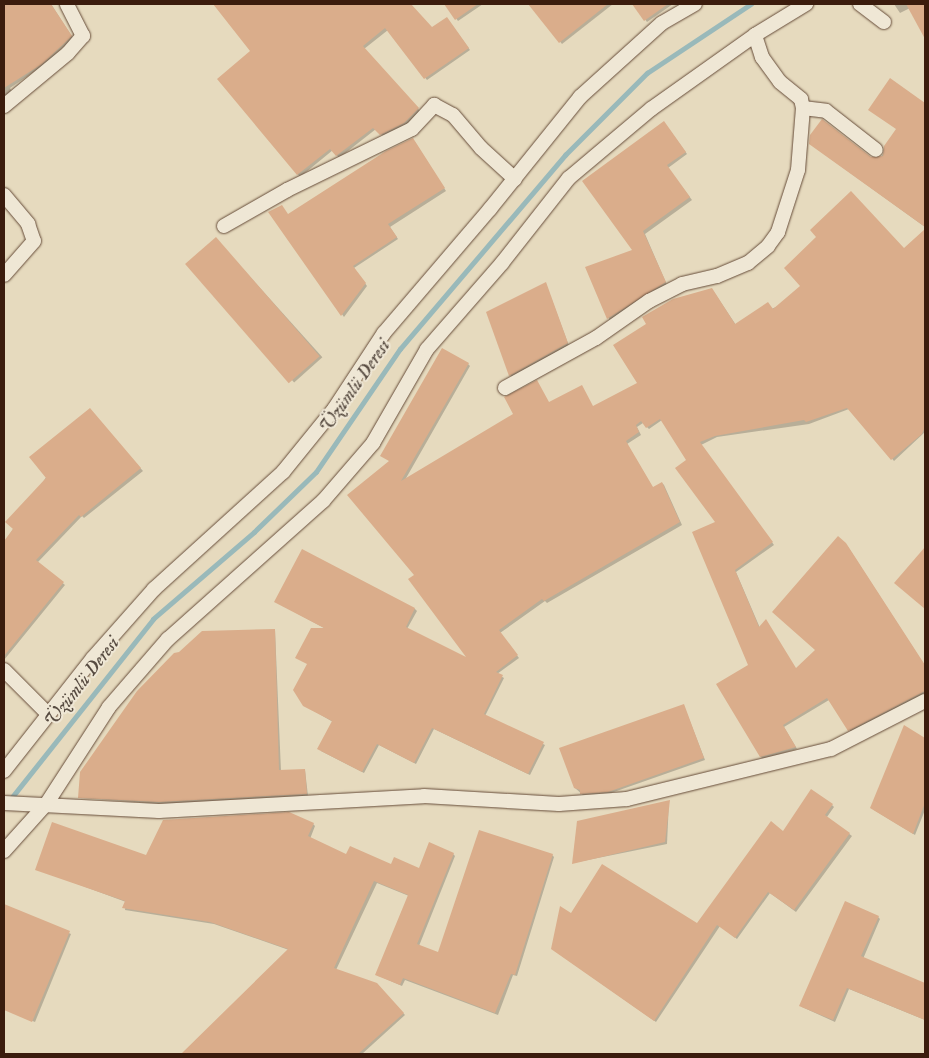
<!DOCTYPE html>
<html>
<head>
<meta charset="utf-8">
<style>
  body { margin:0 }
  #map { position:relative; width:929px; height:1058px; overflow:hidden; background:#e6dabe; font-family:"IM FELL English",serif }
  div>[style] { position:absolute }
  .shadow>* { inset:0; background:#0003; transform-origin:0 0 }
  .stream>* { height:4.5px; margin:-2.25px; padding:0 2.25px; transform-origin:2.25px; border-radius:2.25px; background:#99b9ba }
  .building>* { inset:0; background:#daad8b; transform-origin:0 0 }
  .roads { filter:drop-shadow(0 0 1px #664c39) drop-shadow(0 0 1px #664c39) }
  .minor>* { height:14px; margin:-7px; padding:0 7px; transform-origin:7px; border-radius:7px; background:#efe7d5 }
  span { translate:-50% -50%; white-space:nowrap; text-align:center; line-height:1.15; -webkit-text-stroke:4px #efe7d5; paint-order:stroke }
  .water-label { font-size:19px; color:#574b41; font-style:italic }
  .frame { position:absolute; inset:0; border:5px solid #3b1c0d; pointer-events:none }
</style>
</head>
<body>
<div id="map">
  <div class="shadow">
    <div style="clip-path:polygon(4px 4px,51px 4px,73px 38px,44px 65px,10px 88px,12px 92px,4px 97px)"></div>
    <div style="clip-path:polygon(215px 4px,256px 4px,259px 8px,264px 4px,409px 4px,432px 29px,449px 21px,470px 50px,427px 80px,388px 30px,364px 49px,420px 111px,406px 125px,383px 136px,376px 129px,339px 158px,333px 150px,300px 177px,218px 79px,252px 52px)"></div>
    <div style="clip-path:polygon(446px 4px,483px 4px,458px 21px)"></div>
    <div style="clip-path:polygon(529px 4px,613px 4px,562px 44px)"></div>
    <div style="clip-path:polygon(634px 4px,673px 4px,647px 22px)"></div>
    <div style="clip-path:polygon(894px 4px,925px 4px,925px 31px,910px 8px,900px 13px)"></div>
    <div style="clip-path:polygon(890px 80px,925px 104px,925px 227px,813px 146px,880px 159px,897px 130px)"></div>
    <div style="clip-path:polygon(666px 125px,687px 154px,668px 168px,692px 200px,645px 234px,667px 285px,610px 321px,586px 268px,634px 251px)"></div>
    <div style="clip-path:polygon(415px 142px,446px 191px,390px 227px,398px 239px,354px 268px,367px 286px,344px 317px,270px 213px,288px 215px)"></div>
    <div style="clip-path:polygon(925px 230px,925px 432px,894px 461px,849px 409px,809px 424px,717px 437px,701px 445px,774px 545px,736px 572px,760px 628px,796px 669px,817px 650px,848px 547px,925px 666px,925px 694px,851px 732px,829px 700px,784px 727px,797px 749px,763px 759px,761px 757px,750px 665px,717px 523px,688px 460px,662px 420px,649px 429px,643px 423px,637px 427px,641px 435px,627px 444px,653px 488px,662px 483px,664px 485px,682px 525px,547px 603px,545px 601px,500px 633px,519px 658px,497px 674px,504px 678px,485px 716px,545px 745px,530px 775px,434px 729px,416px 764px,379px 745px,364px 773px,321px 751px,333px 722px,304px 705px,326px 629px,276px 602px,302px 551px,415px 609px,417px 611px,407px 629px,470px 660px,416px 576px,390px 461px,468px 364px,470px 366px,405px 480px,515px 415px,537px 382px,549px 404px,593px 407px,639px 384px,712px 289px,736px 325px,904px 249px)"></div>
    <div style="left:216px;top:239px;width:159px;height:38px;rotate:48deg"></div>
    <div style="clip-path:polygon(546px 284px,569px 346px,512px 377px,510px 375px)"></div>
    <div style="clip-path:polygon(89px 410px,143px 471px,84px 518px,82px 516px,38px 562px,65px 585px,4px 660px,4px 543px)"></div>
    <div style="clip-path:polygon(925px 549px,925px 608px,896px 583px)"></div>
    <div style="clip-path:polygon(275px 630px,281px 771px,305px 770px,308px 796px,162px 804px,80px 798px)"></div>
    <div style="clip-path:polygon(684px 706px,705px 760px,611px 793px,583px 795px,575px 788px)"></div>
    <div style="clip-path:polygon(905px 727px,925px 739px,925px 810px,915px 835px,874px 810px)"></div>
    <div style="clip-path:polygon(669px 801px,667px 844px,573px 863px)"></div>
    <div style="clip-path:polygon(832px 805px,834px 807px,827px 817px,852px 836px,796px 912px,770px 893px,737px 939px,720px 926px,656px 1022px,555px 951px,571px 915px,697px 925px,784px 833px)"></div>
    <div style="clip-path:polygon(313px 824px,315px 826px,310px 839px,347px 856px,392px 866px,420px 869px,453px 854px,455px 856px,419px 946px,439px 954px,552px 855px,554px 857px,517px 976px,513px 975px,498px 1015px,405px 980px,402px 986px,377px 975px,409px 896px,377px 883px,336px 970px,376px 984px,405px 1015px,362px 1054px,182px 1054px,289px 950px,214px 924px,125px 910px,126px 902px,37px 869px,147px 857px)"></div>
    <div style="clip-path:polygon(4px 905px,71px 934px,35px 1022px,4px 1009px)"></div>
    <div style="clip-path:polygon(878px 917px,880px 919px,863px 959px,925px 984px,925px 1020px,849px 989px,835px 1022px,802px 1007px,800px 1005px)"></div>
  </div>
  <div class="stream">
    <div style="left:9px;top:801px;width:232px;rotate:-51.6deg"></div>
    <div style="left:153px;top:619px;width:133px;rotate:-40.7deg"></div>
    <div style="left:254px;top:532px;width:86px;rotate:-44.1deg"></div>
    <div style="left:316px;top:472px;width:149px;rotate:-55.7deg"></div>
    <div style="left:400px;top:349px;width:255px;rotate:-49.6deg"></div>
    <div style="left:565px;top:155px;width:116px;rotate:-45deg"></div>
    <div style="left:647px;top:73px;width:125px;rotate:-33.6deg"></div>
  </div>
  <div class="building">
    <div style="clip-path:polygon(4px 4px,51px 4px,72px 36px,42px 64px,4px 88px)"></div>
    <div style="clip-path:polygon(213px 4px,411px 4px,432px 27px,447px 17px,469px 48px,424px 79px,385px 28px,363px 46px,419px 108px,404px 123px,380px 135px,373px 128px,336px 156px,330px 149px,297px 175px,217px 79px,250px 51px)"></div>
    <div style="clip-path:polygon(444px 4px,478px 4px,455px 20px)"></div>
    <div style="clip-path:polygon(528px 4px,608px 4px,559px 43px)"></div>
    <div style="clip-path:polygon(632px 4px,668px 4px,644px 21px)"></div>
    <div style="clip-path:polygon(906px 4px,925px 4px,925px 39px)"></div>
    <div style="clip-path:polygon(890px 78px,925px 103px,925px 227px,809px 144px,810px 135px,822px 119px,871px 157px,883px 156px,884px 146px,896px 129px,868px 110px)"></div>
    <div style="clip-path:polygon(664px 121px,686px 152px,667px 165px,690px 197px,643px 231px,666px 282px,607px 319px,585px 267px,632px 250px,582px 181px)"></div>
    <div style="clip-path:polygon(413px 138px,445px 188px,388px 224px,397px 237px,353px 266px,366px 283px,341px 316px,268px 212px,282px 205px,288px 214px,386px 151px)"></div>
    <div style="clip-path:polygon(851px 191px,904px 248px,925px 229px,925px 427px,922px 434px,891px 460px,847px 408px,806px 422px,804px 420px,715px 436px,700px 442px,773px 542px,735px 570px,759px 627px,766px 619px,796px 668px,815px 650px,772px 612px,838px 536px,846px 543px,925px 665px,925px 691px,848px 731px,827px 698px,783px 725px,796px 747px,760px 757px,716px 684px,748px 665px,692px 532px,715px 522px,675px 468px,686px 460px,660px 419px,646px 428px,641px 421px,636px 425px,639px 432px,626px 441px,653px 487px,662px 482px,680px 522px,544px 601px,542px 599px,499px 630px,518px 655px,496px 672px,503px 675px,484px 714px,544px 742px,528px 774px,432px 728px,414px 763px,377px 744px,362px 772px,317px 749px,332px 721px,303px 706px,293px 690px,307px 664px,295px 658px,311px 628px,324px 628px,274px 602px,302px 549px,415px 608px,406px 627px,466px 657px,408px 579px,414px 575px,347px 495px,389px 461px,380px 456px,442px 348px,469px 363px,401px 481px,513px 414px,504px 397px,537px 380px,549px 402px,582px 385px,593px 406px,637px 383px,613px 345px,646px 324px,642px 317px,673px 299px,712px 288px,735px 324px,768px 302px,773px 309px,800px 286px,784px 268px,816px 237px,810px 230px)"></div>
    <div style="left:216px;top:237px;width:158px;height:41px;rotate:49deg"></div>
    <div style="clip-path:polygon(546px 282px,568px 343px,509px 376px,486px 312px)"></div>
    <div style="clip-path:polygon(90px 408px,141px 468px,81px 517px,79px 515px,36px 560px,64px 582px,4px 656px,4px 541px,13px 529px,5px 522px,46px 478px,29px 457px)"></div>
    <div style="clip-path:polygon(925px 547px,925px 609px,894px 583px)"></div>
    <div style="clip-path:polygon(275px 629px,279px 770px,305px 769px,307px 794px,159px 802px,78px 798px,80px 772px,137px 691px,174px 653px,179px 652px,202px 631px)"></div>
    <div style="clip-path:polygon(684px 704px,704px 758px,608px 792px,580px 794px,580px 790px,574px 788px,559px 748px)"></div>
    <div style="clip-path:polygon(904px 725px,925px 738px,925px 803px,913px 834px,870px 808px)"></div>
    <div style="clip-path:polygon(811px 789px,833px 804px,825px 815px,850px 833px,794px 910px,768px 892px,735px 938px,717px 925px,654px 1021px,551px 949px,560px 906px,571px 913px,602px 864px,697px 923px,771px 821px,783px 831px)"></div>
    <div style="clip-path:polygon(670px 800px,665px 842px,572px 864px,577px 821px)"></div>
    <div style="clip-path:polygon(289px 812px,314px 823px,308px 836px,346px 854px,350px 846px,391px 864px,394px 857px,419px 868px,429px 842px,454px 853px,417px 944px,438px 952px,479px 830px,553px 854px,515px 975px,511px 974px,495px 1013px,403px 978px,400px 985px,375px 975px,408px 895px,374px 881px,334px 968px,377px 983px,404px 1013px,358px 1054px,181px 1054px,288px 949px,210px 922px,122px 908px,125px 901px,35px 870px,52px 822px,146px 855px,163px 820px)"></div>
    <div style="clip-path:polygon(845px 901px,879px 916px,861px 956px,925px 983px,925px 1020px,847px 988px,833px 1020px,799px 1006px)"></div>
    <div style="clip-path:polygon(4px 904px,70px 931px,32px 1022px,4px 1010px)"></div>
  </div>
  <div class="roads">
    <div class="minor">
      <div style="left:860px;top:4px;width:30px;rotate:37deg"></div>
      <div style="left:4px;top:106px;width:83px;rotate:-39.6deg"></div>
      <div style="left:68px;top:53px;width:23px;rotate:-49deg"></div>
      <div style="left:83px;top:36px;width:36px;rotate:-117deg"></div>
      <div style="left:803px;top:108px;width:23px;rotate:7deg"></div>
      <div style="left:826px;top:111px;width:63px;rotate:38deg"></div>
      <div style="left:4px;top:195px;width:38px;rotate:50deg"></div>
      <div style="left:28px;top:224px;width:18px;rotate:71deg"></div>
      <div style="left:34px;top:241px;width:45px;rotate:131.4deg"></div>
      <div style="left:224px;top:226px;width:73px;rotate:-29.7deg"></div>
      <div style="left:287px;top:190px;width:139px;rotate:-26deg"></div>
      <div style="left:412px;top:129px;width:33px;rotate:-47deg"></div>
      <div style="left:434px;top:105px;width:21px;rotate:28deg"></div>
      <div style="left:453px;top:115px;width:43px;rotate:49.7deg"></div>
      <div style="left:481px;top:148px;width:46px;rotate:42.4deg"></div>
      <div style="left:505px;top:388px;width:104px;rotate:-28.8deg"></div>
      <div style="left:596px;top:338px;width:65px;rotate:-34.9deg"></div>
      <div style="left:649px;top:301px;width:37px;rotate:-27deg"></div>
      <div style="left:682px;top:284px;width:36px;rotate:-13deg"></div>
      <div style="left:717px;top:276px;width:34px;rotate:-23deg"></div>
      <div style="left:748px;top:263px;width:26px;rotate:-40deg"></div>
      <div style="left:768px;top:246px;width:17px;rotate:-54deg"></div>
      <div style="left:778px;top:232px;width:65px;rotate:-72.1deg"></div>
      <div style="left:798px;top:170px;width:62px;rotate:-85.4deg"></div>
      <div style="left:803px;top:108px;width:9px;rotate:-103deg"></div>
      <div style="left:801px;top:99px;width:27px;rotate:-141deg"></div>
      <div style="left:780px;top:82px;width:31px;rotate:-126deg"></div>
      <div style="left:762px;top:57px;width:23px;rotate:-108deg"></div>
      <div style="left:4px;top:670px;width:62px;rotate:45deg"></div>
      <div style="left:4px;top:771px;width:144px;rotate:-51.8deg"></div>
      <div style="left:93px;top:658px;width:92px;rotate:-48.5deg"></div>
      <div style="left:154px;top:589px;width:174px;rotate:-42.2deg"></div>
      <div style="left:283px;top:472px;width:81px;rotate:-51deg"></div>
      <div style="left:334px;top:409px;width:91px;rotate:-56.7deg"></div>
      <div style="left:384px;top:333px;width:163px;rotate:-49.5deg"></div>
      <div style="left:490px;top:209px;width:144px;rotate:-51.2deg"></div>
      <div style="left:580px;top:97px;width:110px;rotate:-42.1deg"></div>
      <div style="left:662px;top:23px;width:38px;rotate:-30deg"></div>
      <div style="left:4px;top:803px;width:155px;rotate:3deg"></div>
      <div style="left:159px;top:811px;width:265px;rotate:-3.2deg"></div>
      <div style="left:424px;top:796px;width:135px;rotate:3.4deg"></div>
      <div style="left:559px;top:804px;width:68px;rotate:-4.2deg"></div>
      <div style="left:627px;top:799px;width:210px;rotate:-13.8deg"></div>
      <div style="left:831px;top:749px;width:106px;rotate:-27.1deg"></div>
      <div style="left:4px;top:851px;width:64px;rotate:-48.1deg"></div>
      <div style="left:47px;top:803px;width:114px;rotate:-57.1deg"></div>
      <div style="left:109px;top:707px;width:90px;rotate:-49.1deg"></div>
      <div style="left:168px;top:639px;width:208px;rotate:-41.7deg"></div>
      <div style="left:323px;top:501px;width:77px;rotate:-49.2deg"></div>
      <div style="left:373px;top:443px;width:108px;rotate:-60.1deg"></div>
      <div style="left:427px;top:349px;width:114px;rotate:-48.9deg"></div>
      <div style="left:502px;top:263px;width:108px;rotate:-51.8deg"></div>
      <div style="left:569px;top:178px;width:107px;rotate:-40.1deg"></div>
      <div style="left:651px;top:109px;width:128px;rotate:-35.4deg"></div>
      <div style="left:755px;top:35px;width:60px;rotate:-31.3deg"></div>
    </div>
  </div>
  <div class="water-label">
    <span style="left:356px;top:387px;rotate:-55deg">Üzümlü Deresi</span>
    <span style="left:83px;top:683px;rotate:-52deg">Üzümlü Deresi</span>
  </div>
  <div class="frame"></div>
</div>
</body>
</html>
